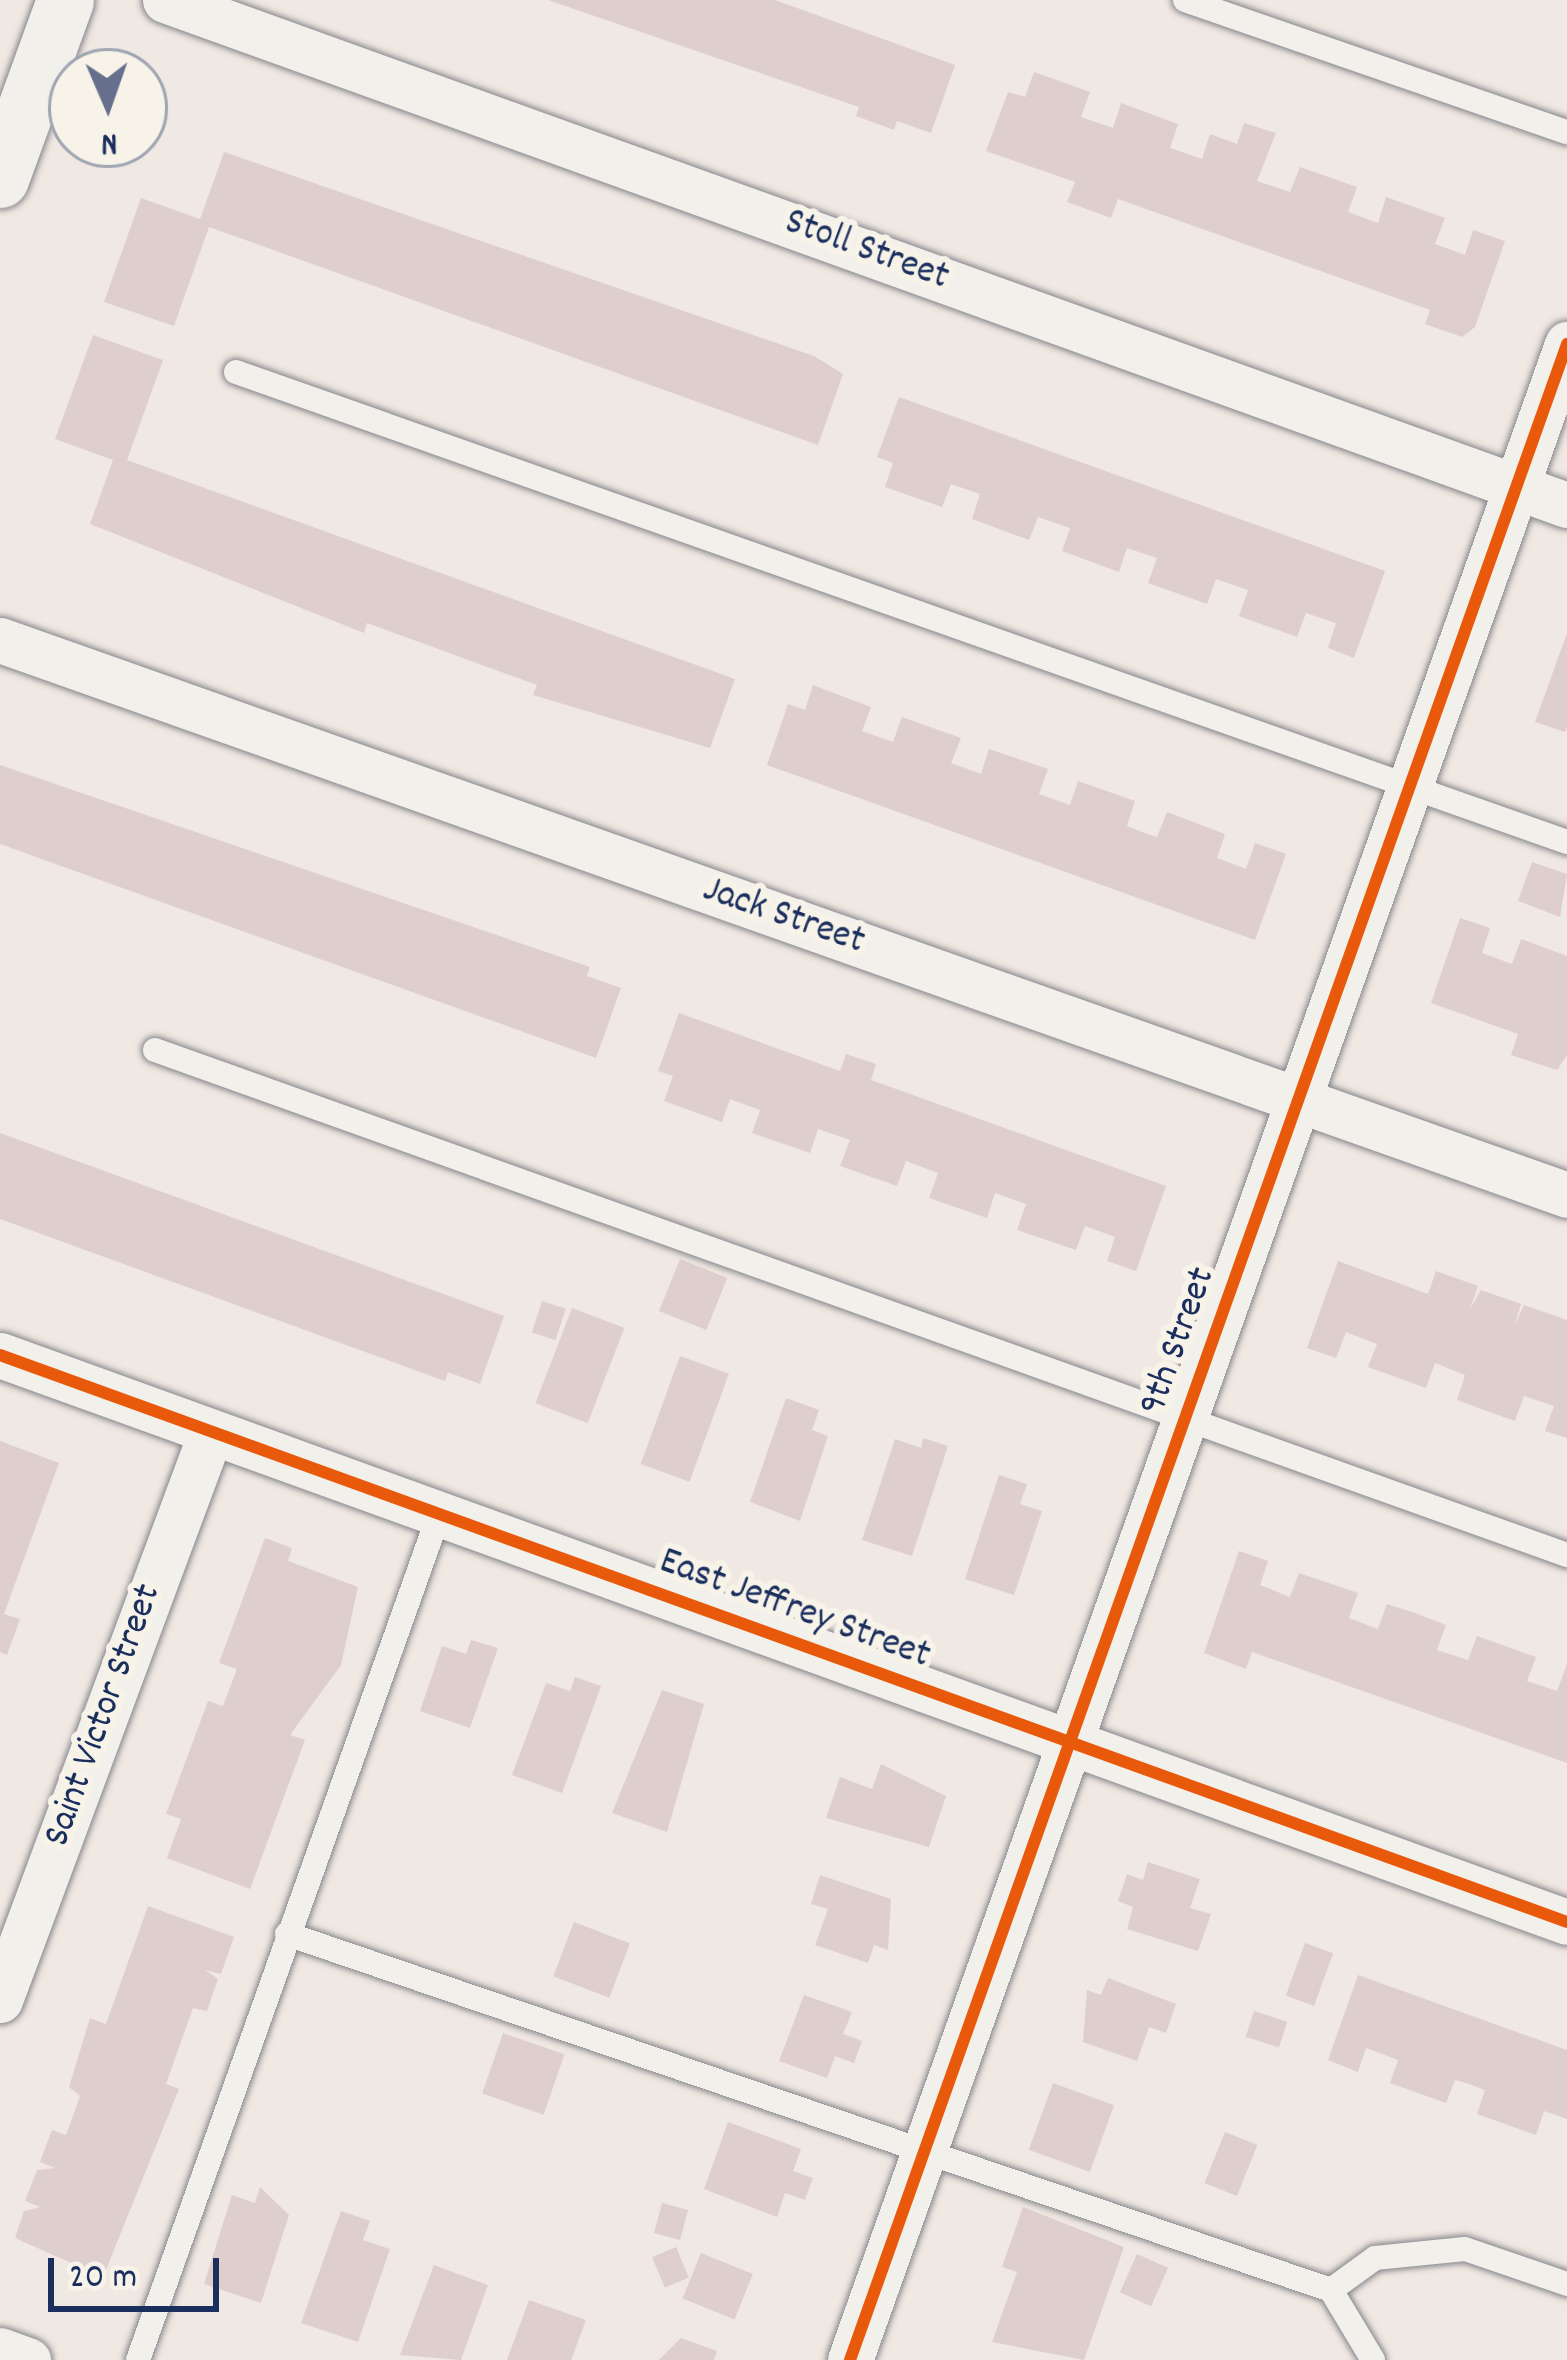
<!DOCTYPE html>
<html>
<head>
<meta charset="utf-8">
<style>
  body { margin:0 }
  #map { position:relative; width:1567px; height:2360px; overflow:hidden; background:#f0e8e2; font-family:Dekko,sans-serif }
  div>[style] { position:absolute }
  .building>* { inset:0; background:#decfcd; transform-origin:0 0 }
  .roads { filter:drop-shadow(0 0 3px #87878d) drop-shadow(0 0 3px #87878d) }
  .service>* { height:24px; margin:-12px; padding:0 12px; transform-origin:12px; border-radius:12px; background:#f2f0eb }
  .minor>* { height:45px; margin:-22.5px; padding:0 22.5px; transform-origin:22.5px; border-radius:22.5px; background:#f2f0eb }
  .tertiary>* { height:57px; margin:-28.5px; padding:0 28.5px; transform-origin:28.5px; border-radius:28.5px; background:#f2f0eb }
  .cycleway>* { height:12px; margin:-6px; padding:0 6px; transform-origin:6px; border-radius:6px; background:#e8590c }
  span { translate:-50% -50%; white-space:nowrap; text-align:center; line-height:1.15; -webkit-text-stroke:12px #f7f3e8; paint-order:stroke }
  .street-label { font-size:39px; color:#1b2f5e }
  .north { position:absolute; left:48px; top:48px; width:120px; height:120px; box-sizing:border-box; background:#f7f3e8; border:3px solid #9fa5b1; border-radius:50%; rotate:178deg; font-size:33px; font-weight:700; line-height:48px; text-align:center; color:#1b2f5e }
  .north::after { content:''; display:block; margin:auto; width:42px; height:54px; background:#66708c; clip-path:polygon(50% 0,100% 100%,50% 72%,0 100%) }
  .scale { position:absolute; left:48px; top:2258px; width:171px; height:54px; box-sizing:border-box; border:6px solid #1b2f5e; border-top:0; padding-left:15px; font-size:36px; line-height:42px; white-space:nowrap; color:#1b2f5e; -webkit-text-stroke:9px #f7f3e8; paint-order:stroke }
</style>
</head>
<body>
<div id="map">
  <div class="building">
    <div style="clip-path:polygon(548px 0,775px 0,955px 65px,931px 133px,897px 121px,894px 130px,856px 116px,859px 107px)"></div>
    <div style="clip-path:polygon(1034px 72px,1090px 92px,1081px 117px,1113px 128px,1121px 103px,1178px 124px,1170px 148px,1202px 159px,1210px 134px,1237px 144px,1244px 123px,1276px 133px,1257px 181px,1290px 192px,1300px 167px,1357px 187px,1348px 212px,1378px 223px,1386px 197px,1445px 218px,1435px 244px,1465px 255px,1473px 230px,1505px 241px,1475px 327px,1462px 337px,1425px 324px,1430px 310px,1118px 199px,1111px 218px,1067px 202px,1075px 182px,986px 151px,1008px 92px,1025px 97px)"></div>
    <div style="clip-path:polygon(224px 152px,814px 356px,843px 374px,818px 445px,209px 227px,174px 326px,104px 302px,141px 198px,200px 219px)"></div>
    <div style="clip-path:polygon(93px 335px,163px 360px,127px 460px,735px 679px,710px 748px,533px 695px,537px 685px,367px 623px,364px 633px,90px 524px,113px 460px,55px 439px)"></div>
    <div style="clip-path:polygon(899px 397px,1385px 571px,1354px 658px,1328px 648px,1336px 623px,1306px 613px,1297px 637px,1239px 616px,1248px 590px,1216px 579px,1207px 604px,1148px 583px,1157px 558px,1127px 548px,1119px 572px,1062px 551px,1070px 528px,1038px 517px,1029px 540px,972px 519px,980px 494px,951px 484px,942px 507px,885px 487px,893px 463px,877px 457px)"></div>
    <div style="clip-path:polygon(1567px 633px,1567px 726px,1565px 732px,1535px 722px)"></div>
    <div style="clip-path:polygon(813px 685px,871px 707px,862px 731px,893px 742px,902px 717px,961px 738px,951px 763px,965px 768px,981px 774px,989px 749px,1048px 769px,1039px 794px,1056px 800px,1070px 805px,1078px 781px,1135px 801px,1127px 826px,1142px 832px,1157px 837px,1167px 812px,1225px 834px,1217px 858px,1246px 869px,1255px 843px,1286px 854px,1255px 940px,767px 765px,788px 704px,805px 710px)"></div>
    <div style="clip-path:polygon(0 765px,590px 967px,587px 976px,621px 988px,596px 1058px,0 844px)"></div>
    <div style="clip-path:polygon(1532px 862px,1567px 874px,1560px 917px,1518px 901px)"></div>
    <div style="clip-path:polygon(1460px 918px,1490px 928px,1482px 953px,1512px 964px,1521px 939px,1567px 956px,1567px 1055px,1557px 1070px,1511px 1055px,1518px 1034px,1431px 1003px)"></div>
    <div style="clip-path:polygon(679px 1013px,840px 1071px,846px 1054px,876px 1064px,871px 1080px,1166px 1186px,1136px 1271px,1107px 1261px,1115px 1237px,1085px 1226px,1076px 1250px,1017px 1230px,1026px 1204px,995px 1193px,987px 1218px,929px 1198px,938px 1173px,906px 1161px,897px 1186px,840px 1166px,850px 1140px,818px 1129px,810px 1153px,752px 1133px,760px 1110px,730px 1099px,722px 1122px,664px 1101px,673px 1076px,658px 1071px)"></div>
    <div style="clip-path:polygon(0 1133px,504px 1316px,480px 1384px,448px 1372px,445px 1381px,0 1219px)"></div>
    <div style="left:680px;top:1259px;width:51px;height:56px;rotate:22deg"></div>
    <div style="clip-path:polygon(1338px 1261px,1428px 1294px,1436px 1271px,1478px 1286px,1470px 1309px,1481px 1290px,1521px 1304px,1515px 1325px,1524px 1305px,1567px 1320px,1567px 1438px,1545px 1431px,1554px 1406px,1524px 1396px,1515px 1421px,1484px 1410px,1457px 1400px,1465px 1375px,1435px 1363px,1426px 1388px,1368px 1367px,1377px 1344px,1361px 1338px,1346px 1332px,1336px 1358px,1307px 1348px)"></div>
    <div style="left:542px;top:1301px;width:25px;height:33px;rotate:18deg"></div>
    <div style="left:572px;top:1308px;width:56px;height:102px;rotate:21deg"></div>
    <div style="left:680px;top:1356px;width:52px;height:115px;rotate:20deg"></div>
    <div style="clip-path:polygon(786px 1398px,819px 1410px,812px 1430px,828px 1436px,800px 1521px,750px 1502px)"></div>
    <div style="clip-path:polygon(923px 1438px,948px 1446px,912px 1556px,862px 1540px,895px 1439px,921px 1448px)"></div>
    <div style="clip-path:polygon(0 1441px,59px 1463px,4px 1614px,20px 1619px,7px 1655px,0 1652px)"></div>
    <div style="clip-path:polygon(999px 1475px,1027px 1484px,1020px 1504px,1042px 1511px,1014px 1595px,965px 1579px)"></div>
    <div style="clip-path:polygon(265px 1538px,292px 1548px,288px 1561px,358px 1587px,341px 1665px,290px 1735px,305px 1740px,250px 1889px,167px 1858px,181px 1819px,166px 1814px,208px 1701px,223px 1706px,237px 1669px,219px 1663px)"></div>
    <div style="clip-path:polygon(1239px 1551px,1268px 1561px,1260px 1585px,1290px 1597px,1299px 1573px,1358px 1593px,1349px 1618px,1378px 1629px,1387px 1604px,1415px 1613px,1446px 1625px,1437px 1650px,1468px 1660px,1477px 1636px,1536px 1657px,1527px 1681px,1557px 1691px,1567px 1664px,1567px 1763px,1252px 1652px,1246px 1669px,1204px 1653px)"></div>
    <div style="clip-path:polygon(471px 1640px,498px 1648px,470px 1728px,420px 1711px,442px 1646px,466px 1654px)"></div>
    <div style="clip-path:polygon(575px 1677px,601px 1686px,562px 1793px,512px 1775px,546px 1683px,570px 1691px)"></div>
    <div style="clip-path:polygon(662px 1690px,704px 1704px,667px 1832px,612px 1813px)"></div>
    <div style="clip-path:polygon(881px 1764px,946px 1796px,929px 1847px,826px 1818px,840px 1777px,872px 1789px)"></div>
    <div style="clip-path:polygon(1148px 1862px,1200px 1879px,1190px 1908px,1211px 1914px,1198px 1951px,1127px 1929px,1133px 1907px,1118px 1901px,1127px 1874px,1143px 1880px)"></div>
    <div style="clip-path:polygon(820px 1875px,891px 1899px,888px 1950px,874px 1945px,868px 1963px,815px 1945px,828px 1909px,811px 1904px)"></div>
    <div style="clip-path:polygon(148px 1906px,234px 1937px,221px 1974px,205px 1970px,218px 1979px,207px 2011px,193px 2008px,166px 2084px,179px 2089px,103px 2277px,15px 2238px,24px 2211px,40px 2207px,25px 2201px,37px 2170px,55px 2168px,40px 2162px,52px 2130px,66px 2135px,80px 2096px,69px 2087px,90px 2018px,106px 2024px)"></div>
    <div style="left:574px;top:1922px;width:60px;height:58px;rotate:21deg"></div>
    <div style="left:1305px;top:1943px;width:30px;height:56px;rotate:20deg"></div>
    <div style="clip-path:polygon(1358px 1975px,1567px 2050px,1567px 2119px,1544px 2111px,1536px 2135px,1477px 2114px,1485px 2090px,1469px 2084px,1455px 2080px,1446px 2103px,1390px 2083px,1398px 2060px,1366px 2048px,1358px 2072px,1328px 2060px)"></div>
    <div style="clip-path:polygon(1108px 1978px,1176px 2004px,1166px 2033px,1149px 2027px,1137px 2061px,1083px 2042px,1087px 1990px,1101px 1995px)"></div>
    <div style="clip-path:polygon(804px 1995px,852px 2012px,843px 2034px,862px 2041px,854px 2063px,835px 2056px,827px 2078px,779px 2061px)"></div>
    <div style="left:1254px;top:2011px;width:35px;height:27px;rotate:18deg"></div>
    <div style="left:503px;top:2033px;width:65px;height:64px;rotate:19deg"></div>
    <div style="left:1053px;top:2083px;width:65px;height:71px;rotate:20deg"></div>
    <div style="clip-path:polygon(728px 2122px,801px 2149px,793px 2171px,813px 2178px,805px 2200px,785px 2193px,777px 2217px,704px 2189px)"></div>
    <div style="left:1225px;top:2132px;width:35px;height:55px;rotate:22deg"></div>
    <div style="clip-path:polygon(260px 2187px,289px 2215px,261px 2303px,204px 2284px,232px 2195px,255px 2203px)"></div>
    <div style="left:662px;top:2203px;width:27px;height:31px;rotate:15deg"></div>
    <div style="clip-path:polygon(1023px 2207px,1124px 2247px,1084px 2360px,992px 2342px,1017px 2272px,1002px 2267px)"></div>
    <div style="clip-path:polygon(341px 2211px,370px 2221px,363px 2240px,390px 2249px,358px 2342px,301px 2323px)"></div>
    <div style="left:676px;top:2247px;width:33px;height:26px;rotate:67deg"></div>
    <div style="left:701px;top:2253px;width:56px;height:49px;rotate:22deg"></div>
    <div style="left:1137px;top:2254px;width:34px;height:42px;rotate:24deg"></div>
    <div style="clip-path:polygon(434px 2265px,488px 2285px,461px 2360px,400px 2355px)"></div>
    <div style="clip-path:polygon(529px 2300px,586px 2320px,571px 2360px,507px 2360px)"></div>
    <div style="clip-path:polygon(681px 2338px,717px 2351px,714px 2360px,659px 2360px)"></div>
  </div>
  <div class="roads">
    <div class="service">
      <div style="left:1185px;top:0;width:404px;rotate:19.1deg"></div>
      <div style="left:236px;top:372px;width:1412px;rotate:19.45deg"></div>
      <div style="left:155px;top:1050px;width:1500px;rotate:19.68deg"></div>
      <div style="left:287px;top:1934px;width:1103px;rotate:18.83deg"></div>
      <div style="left:138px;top:2360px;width:898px;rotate:-70.41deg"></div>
      <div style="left:1373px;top:2360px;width:82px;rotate:-121deg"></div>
      <div style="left:1331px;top:2290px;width:54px;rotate:-36deg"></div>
      <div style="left:1375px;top:2258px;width:90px;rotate:-5.7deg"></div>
      <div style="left:1465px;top:2249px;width:108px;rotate:18.9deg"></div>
    </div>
    <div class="minor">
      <div style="left:165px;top:0;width:1490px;rotate:19.81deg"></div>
      <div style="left:0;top:640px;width:1662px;rotate:19.5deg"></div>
      <div style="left:0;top:1355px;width:1666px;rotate:19.89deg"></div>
      <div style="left:0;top:2000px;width:606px;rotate:-69.62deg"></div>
      <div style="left:0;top:2350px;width:30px;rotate:20deg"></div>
      <div style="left:850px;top:2360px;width:2140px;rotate:-70.42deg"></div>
    </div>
    <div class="tertiary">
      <div style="left:0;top:179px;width:190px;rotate:-70deg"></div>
    </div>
  </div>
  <div class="cycleway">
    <div style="left:0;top:1355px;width:1666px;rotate:19.89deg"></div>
    <div style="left:850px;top:2360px;width:2140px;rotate:-70.42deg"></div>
  </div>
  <div class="street-label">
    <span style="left:866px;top:252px;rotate:20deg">Stoll Street</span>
    <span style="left:783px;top:918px;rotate:19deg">Jack Street</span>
    <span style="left:1180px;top:1342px;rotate:-70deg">9th Street</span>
    <span style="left:794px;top:1611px;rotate:20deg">East Jeffrey Street</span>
    <span style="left:105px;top:1716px;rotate:-70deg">Saint Victor Street</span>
  </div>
  <div class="north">N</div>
  <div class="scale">20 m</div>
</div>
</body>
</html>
